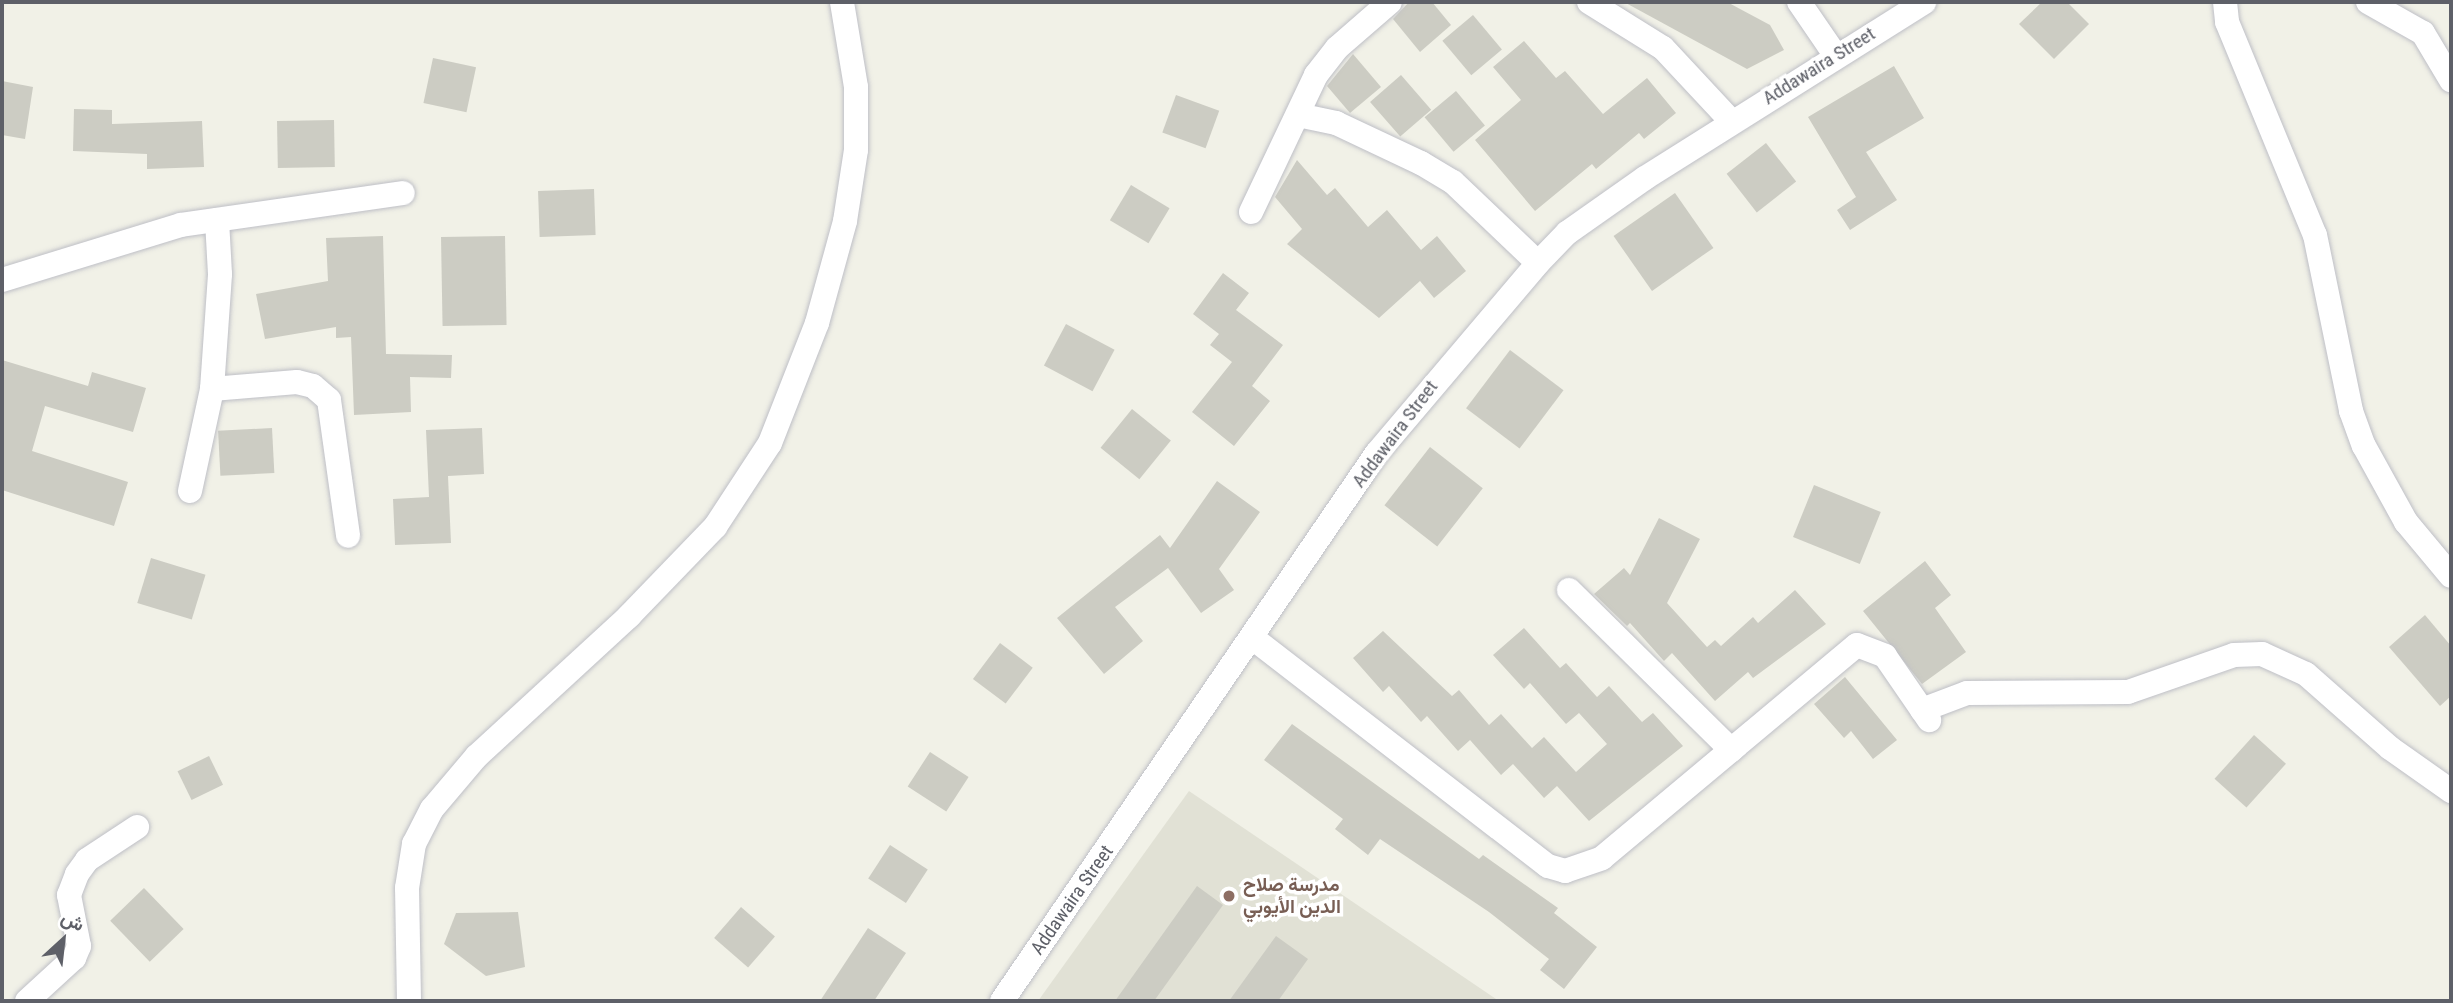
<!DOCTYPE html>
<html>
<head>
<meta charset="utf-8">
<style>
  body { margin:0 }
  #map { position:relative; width:2453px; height:1003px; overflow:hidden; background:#f1f1e7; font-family:"Roboto Condensed",Vazirmatn,sans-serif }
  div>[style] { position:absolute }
  .education>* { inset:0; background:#e1e1d5 }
  .building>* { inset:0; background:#ccccc3; transform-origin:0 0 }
  .roads { filter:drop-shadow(0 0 2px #bebfc6) drop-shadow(0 0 2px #bebfc6) }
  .street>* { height:24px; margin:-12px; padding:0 12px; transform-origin:12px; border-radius:12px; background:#fff }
  .dots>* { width:19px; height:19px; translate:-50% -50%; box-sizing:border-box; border:4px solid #fff; border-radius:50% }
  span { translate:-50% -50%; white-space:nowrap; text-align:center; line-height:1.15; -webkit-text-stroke:7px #fff; paint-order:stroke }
  .street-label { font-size:19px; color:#5e6068 }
  .education-label { font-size:19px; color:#785e54; font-weight:700 }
  .left { translate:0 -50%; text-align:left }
  .frame { position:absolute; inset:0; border:4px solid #5e6068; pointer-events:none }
  .north { position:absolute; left:28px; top:905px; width:70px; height:70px; -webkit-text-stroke:5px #fff; paint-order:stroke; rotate:27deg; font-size:19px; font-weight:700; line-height:28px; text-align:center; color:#5e6068 }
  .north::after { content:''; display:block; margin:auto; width:24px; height:32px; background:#5e6068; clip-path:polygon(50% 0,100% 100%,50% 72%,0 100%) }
</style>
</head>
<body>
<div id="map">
  <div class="education">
    <div style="clip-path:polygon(1189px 791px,1499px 1001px,1038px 1001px)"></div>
  </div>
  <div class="building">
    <div style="clip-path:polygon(1409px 2px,1432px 2px,1451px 25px,1420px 52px,1393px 19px)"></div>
    <div style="clip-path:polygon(1624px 2px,1727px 2px,1770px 25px,1784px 50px,1747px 69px)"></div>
    <div style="clip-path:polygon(2042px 2px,2067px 2px,2089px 24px,2054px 59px,2019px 24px)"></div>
    <div style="left:1473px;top:15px;width:45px;height:40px;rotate:50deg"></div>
    <div style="clip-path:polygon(1524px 41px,1556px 78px,1565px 71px,1603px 114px,1647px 78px,1676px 113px,1644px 139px,1639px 133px,1596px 169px,1592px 164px,1535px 211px,1475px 140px,1521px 100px,1493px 67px)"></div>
    <div style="clip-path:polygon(1353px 54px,1381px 87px,1350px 113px,1327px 86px)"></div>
    <div style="left:433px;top:58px;width:44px;height:46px;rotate:12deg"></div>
    <div style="clip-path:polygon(1894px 66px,1924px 118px,1866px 152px,1897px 200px,1850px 230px,1837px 210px,1856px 197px,1808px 117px)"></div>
    <div style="left:1401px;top:75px;width:46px;height:41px;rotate:49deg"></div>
    <div style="clip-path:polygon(2px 81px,33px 87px,25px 139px,2px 135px)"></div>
    <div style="left:1456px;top:91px;width:45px;height:41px;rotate:50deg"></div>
    <div style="left:1176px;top:95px;width:46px;height:40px;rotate:20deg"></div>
    <div style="clip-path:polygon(74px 109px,112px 110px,112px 124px,202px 121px,204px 167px,147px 169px,147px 154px,73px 151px)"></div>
    <div style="left:334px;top:120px;width:47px;height:57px;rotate:89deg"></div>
    <div style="left:1766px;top:143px;width:49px;height:50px;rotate:52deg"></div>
    <div style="clip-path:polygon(1297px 160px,1327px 195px,1335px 188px,1368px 227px,1387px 210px,1421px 250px,1437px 236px,1466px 271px,1434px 298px,1420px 281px,1379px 318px,1287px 244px,1302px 229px,1275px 197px)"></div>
    <div style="left:1131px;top:185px;width:45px;height:41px;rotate:31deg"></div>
    <div style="left:594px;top:189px;width:46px;height:56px;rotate:88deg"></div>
    <div style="left:1675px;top:193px;width:67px;height:75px;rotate:55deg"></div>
    <div style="clip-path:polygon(383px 236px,386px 354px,452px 355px,451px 378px,410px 377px,411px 412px,354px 415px,351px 337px,336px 338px,336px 327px,265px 339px,256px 294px,328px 281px,326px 238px)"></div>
    <div style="left:505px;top:236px;width:89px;height:64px;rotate:89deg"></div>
    <div style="clip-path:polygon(1223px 273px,1249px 293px,1236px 310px,1283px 345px,1252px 386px,1270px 401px,1234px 446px,1192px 412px,1232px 362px,1210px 345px,1219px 334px,1193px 314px)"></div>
    <div style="left:1066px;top:324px;width:55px;height:47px;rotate:28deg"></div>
    <div style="left:1510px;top:350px;width:67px;height:73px;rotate:37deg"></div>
    <div style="clip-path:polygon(2px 360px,88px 386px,92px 372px,146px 388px,133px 432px,45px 406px,32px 451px,128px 482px,114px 526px,2px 490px)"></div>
    <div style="left:1132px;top:409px;width:50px;height:50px;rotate:39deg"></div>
    <div style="left:272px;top:428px;width:45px;height:54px;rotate:87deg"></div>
    <div style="clip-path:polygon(482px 428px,484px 474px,448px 476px,451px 543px,395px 545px,393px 499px,429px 497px,426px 430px)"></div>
    <div style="left:1430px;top:447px;width:67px;height:74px;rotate:38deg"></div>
    <div style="clip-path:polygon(1217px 481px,1260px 512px,1219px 569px,1234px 590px,1201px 613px,1168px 568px,1115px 607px,1143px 641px,1104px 674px,1057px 618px,1160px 535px,1170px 548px)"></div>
    <div style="left:1814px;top:485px;width:72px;height:56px;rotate:22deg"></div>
    <div style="clip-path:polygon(1659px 518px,1700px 539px,1667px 603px,1707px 647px,1715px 640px,1721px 646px,1753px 617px,1758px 623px,1795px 590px,1826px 624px,1753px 678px,1748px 672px,1715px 701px,1672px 653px,1664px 661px,1630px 623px,1627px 626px,1594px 594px,1624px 568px,1630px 575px)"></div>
    <div style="left:151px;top:558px;width:57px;height:47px;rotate:17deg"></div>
    <div style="clip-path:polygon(1925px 561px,1951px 595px,1935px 608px,1966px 652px,1922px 684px,1863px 611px)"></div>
    <div style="clip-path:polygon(2425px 615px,2451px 646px,2451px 696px,2440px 706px,2389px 647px)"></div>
    <div style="clip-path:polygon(1524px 628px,1560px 668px,1566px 663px,1597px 697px,1609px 686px,1642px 722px,1653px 713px,1683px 746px,1589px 821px,1557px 786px,1544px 798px,1513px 764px,1501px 775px,1470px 740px,1458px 751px,1427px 716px,1421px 722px,1389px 686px,1383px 692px,1353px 658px,1383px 631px,1452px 696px,1459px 690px,1489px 725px,1501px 714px,1532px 748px,1544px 737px,1576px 772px,1607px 744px,1579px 713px,1566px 724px,1530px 683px,1524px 689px,1493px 655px)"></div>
    <div style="left:1000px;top:643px;width:41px;height:45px;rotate:37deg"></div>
    <div style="clip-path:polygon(1845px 677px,1897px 740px,1873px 759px,1851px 731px,1844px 738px,1814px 704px)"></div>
    <div style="clip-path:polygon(1292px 724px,1479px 859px,1483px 855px,1558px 908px,1554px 913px,1597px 947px,1564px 989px,1540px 970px,1549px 959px,1489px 912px,1380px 839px,1368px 855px,1335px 829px,1343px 819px,1264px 760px)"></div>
    <div style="left:2254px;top:735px;width:43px;height:59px;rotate:42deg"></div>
    <div style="left:930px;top:752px;width:46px;height:41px;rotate:33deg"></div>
    <div style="left:209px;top:756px;width:32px;height:35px;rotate:64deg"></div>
    <div style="left:890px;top:845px;width:45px;height:40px;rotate:33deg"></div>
    <div style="clip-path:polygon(1197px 886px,1223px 905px,1154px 1001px,1115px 1001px)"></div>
    <div style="left:144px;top:888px;width:57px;height:47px;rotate:46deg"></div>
    <div style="left:741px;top:907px;width:45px;height:41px;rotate:41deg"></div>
    <div style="clip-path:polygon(518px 912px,525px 967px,486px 976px,444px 944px,456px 913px)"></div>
    <div style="clip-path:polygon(868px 928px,906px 953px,874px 1001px,820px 1001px)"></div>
    <div style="clip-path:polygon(1276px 936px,1308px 959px,1278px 1001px,1229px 1001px)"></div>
  </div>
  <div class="roads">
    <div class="street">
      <div style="left:1589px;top:2px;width:87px;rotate:31.9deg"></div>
      <div style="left:1663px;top:48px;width:100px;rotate:47deg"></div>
      <div style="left:1799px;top:2px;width:65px;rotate:55.6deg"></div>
      <div style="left:2225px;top:2px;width:20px;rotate:84deg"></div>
      <div style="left:2227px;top:22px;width:230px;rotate:67.6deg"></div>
      <div style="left:2315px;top:235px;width:180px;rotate:78.4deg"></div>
      <div style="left:2351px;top:411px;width:37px;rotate:70deg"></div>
      <div style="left:2364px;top:446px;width:87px;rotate:61.1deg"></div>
      <div style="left:2406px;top:522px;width:70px;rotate:50.2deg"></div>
      <div style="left:2368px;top:2px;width:63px;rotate:29.4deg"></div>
      <div style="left:2423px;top:33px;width:55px;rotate:59.2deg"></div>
      <div style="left:1298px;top:115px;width:39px;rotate:12deg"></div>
      <div style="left:1336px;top:123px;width:94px;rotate:25.2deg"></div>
      <div style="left:1421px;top:163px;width:37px;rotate:31deg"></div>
      <div style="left:1453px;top:182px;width:117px;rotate:43.6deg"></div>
      <div style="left:1251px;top:212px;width:152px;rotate:-64.6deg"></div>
      <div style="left:1316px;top:75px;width:34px;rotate:-52deg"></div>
      <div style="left:1337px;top:48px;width:70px;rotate:-41deg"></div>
      <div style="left:2px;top:280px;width:187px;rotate:-17.1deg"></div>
      <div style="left:181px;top:225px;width:224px;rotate:-8.2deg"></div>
      <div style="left:212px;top:389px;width:85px;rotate:-4.7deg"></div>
      <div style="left:297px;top:382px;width:16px;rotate:14deg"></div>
      <div style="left:313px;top:386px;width:21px;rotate:41deg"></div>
      <div style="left:329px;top:400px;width:137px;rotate:82deg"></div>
      <div style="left:190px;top:491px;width:104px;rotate:-77.8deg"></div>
      <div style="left:212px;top:389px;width:115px;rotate:-86deg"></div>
      <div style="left:220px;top:274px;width:54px;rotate:-93.2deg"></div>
      <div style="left:1569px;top:590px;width:228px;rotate:44.6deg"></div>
      <div style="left:1254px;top:639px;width:371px;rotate:37.7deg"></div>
      <div style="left:1548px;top:866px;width:18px;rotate:16deg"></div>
      <div style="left:1565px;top:871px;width:39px;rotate:-19deg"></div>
      <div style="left:1602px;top:858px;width:332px;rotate:-39.9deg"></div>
      <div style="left:1857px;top:645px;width:30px;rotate:21deg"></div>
      <div style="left:1885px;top:656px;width:78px;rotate:55.5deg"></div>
      <div style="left:1922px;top:710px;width:48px;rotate:-20.7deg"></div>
      <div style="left:1967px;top:693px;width:161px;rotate:-0.4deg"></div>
      <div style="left:2128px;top:692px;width:112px;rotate:-19.2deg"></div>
      <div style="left:2234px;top:655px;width:28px;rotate:-2deg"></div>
      <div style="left:2262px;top:654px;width:48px;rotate:24.4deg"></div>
      <div style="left:2306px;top:674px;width:112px;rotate:41.4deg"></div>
      <div style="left:2390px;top:748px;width:75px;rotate:35.2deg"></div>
      <div style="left:27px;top:1001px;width:64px;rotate:-42.5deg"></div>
      <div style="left:74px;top:958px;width:13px;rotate:-67deg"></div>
      <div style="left:79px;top:946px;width:52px;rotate:-101.1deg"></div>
      <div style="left:69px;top:895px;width:22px;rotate:-69deg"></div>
      <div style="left:77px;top:874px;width:17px;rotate:-54deg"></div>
      <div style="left:87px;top:860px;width:60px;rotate:-33.4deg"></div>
      <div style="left:409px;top:1001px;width:113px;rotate:-91deg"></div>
      <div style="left:407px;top:888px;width:45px;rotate:-81deg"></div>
      <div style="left:414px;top:844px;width:39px;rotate:-63deg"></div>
      <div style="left:432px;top:809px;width:70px;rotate:-49.7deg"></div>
      <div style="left:477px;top:756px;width:207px;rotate:-42.6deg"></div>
      <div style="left:629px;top:616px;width:124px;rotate:-46deg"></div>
      <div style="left:715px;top:527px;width:100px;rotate:-56.8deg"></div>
      <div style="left:770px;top:443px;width:129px;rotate:-68.6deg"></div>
      <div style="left:817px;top:323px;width:106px;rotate:-74.6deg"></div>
      <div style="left:845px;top:221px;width:72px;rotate:-81.2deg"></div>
      <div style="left:856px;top:150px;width:63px;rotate:-90deg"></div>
      <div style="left:856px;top:87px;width:86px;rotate:-99.4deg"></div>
      <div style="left:1002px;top:1001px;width:664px;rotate:-55.62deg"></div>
      <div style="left:1377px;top:453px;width:249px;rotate:-49.7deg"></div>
      <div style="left:1538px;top:263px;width:42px;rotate:-46deg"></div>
      <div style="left:1567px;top:233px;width:95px;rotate:-35.2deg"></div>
      <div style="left:1645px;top:178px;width:330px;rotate:-32.2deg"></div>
    </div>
  </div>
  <div class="dots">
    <div style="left:1229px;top:896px;background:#8d6e63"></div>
  </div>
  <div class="street-label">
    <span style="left:1819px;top:66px;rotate:-32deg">Addawaira Street</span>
    <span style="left:1395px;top:434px;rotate:-53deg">Addawaira Street</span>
    <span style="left:1072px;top:900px;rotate:-55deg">Addawaira Street</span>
  </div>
  <div class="education-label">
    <span class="left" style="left:1243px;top:896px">مدرسة صلاح<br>الدين الأيوبي</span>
  </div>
  <div class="frame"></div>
  <div class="north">ش</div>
</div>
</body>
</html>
